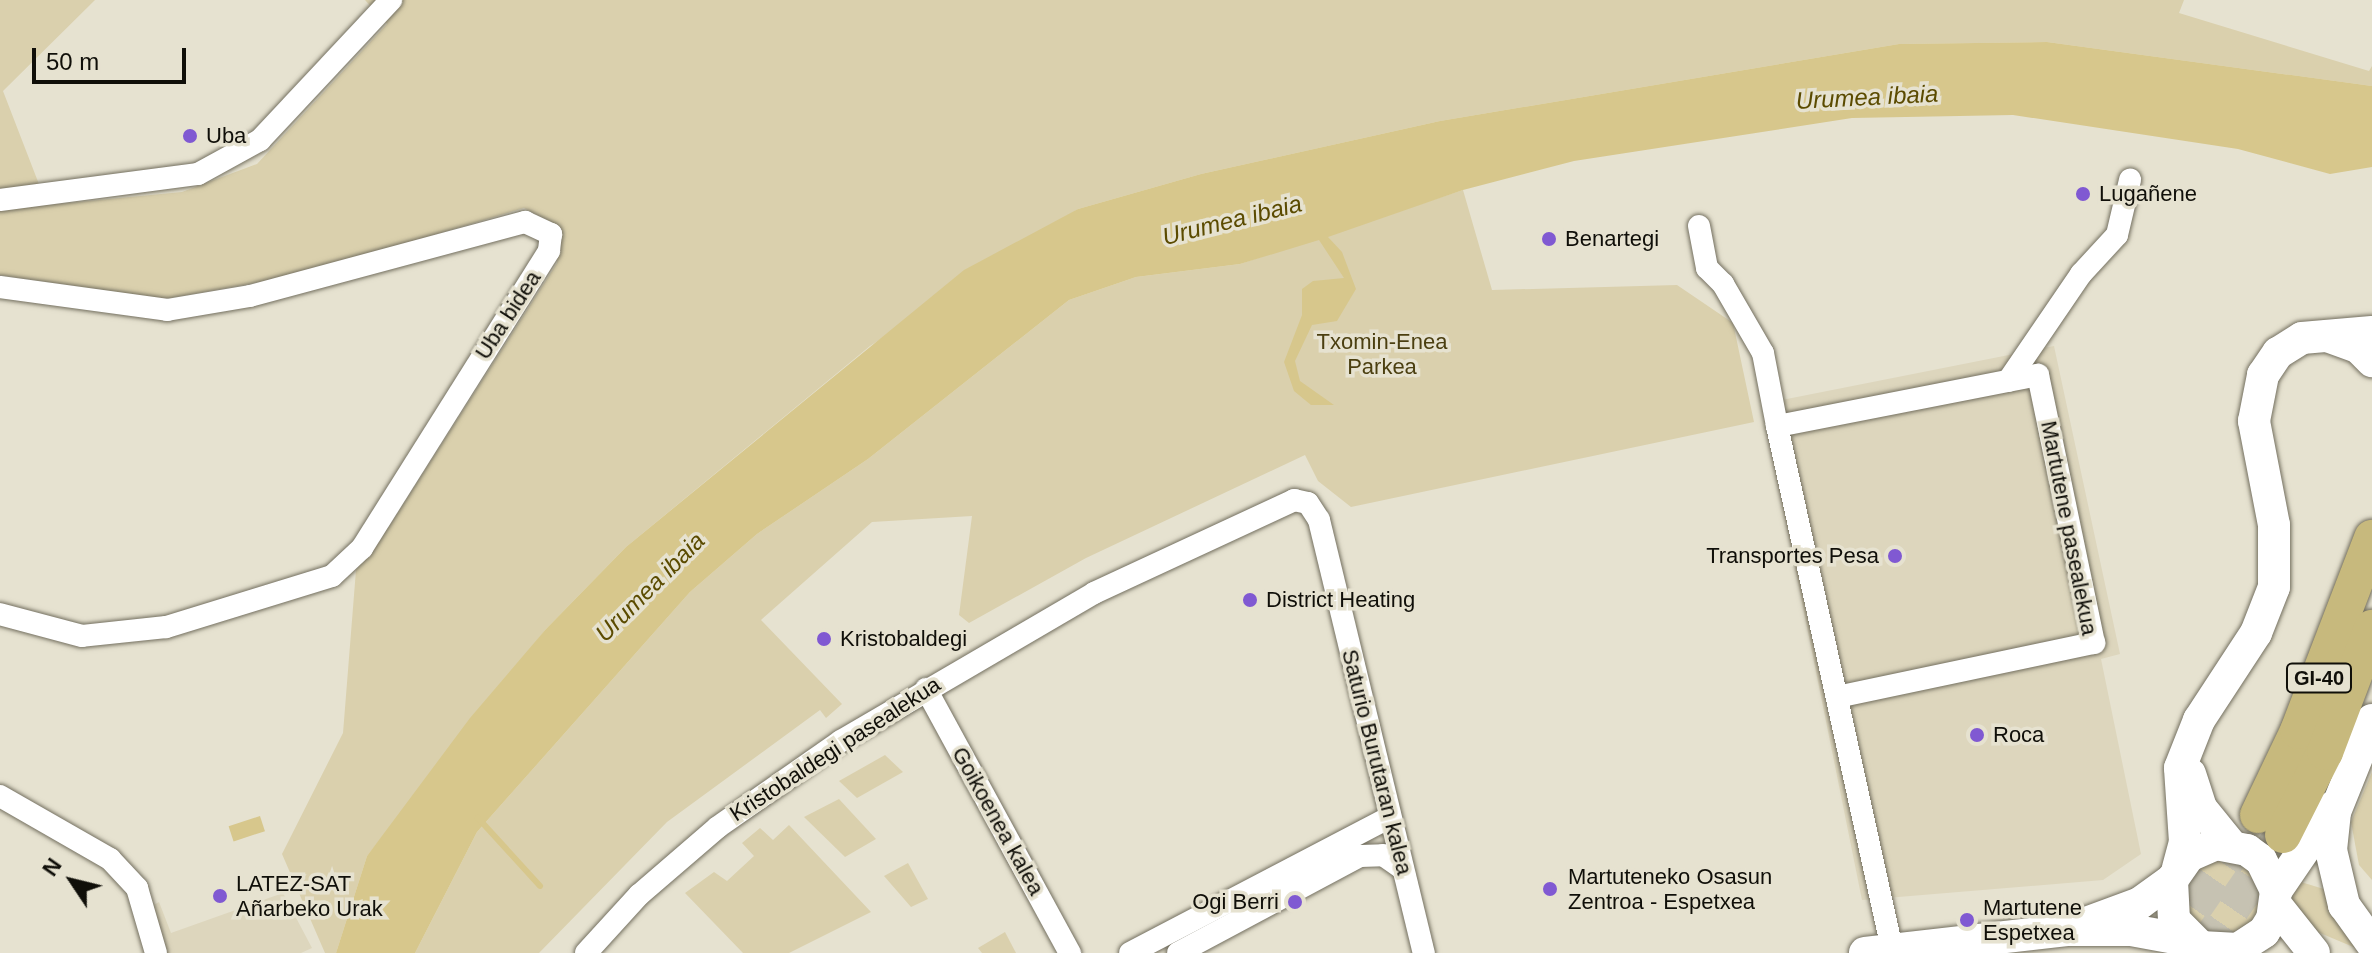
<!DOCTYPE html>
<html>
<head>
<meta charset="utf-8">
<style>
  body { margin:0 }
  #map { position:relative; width:2372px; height:953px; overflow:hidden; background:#e6e2d0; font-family:Helvetica,sans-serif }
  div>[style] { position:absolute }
  .built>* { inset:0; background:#ddd6bd }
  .green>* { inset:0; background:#dad0ad }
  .round { border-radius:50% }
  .water>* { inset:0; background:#d7c78c; transform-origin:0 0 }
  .stream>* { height:6px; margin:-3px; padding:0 3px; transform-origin:3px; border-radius:3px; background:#d7c78c }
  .primary-tunnel>* { height:36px; margin-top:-18px; transform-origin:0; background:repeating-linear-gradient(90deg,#c6c2b2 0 36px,transparent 0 54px) }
  .roads { filter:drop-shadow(0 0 2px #736f5f) drop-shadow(0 0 2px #736f5f) }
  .street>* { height:22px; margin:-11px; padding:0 11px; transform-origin:11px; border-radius:11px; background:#fff }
  .secondary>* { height:32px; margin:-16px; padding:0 16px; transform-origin:16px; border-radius:16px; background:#fff }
  .primary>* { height:36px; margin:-18px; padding:0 18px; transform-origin:18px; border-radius:18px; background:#c7b97d }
  .dots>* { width:22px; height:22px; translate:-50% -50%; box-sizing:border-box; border:4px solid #e6e2d0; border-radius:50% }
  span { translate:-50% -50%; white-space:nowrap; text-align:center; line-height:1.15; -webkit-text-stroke:7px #e6e2d0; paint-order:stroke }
  .shield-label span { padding:2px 6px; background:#e6e2d0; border:2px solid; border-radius:6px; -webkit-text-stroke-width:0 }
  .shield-label { font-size:20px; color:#100f09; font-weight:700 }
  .poi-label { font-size:22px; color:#100f09 }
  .left { translate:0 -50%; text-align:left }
  .right { translate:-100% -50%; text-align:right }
  .street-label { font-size:22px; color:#100f09 }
  .park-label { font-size:22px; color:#4b3f10 }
  .water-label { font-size:24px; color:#5b4b00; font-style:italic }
  .north { position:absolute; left:32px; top:841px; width:80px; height:80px; -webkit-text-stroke:6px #e6e2d0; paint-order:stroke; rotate:305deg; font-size:22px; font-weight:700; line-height:32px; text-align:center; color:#100f09 }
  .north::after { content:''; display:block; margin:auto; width:28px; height:36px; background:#100f09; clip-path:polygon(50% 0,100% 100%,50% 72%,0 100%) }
  .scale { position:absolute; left:32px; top:48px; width:154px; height:36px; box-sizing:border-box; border:4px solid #100f09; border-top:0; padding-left:10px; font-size:24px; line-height:28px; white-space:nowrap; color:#100f09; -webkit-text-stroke:6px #e6e2d0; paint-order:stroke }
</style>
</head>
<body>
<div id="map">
  <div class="built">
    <div style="clip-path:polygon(2054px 346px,2120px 654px,2101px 659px,2141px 854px,2103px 880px,1862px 900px,1762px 404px)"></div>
    <div style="clip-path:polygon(283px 893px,312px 948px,301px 953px,160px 953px,146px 909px,159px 902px,171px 933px)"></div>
  </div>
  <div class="green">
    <div style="clip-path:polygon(0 0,95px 0,3px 91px,47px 205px,182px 192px,257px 164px,387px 24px,365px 0,2184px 0,2179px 13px,2369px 71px,2372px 66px,2372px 86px,2047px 42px,1899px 44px,1440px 121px,1201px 174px,1078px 209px,870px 346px,626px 547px,546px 629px,367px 856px,336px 953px,325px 953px,282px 854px,343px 733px,356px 570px,392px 522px,557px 263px,559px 226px,524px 208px,299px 275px,164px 299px,0 275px)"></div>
    <div style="clip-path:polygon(1463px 190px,1492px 290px,1677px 285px,1733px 323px,1754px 422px,1351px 507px,1318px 481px,1305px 455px,1086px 558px,969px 623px,959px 615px,972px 516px,872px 522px,761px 620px,842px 704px,826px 718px,820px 710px,667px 822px,539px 953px,415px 953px,477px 832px,690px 592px,757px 534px,868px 459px,1069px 300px,1136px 277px,1240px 264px)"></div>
    <div style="clip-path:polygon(885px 755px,903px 772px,857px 798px,839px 781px)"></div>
    <div style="clip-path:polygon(2372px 772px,2372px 880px,2359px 865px,2351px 822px)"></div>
    <div style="clip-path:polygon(839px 799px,876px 839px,845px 857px,804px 817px)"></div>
    <div style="clip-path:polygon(789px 825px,871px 912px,789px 953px,743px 953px,685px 893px,714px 872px,727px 881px,754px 856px,742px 843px,760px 828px,773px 840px)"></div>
    <div class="round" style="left:2186px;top:860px;width:74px;height:74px"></div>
    <div style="clip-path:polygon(908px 863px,928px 899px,911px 907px,884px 876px)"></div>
    <div style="clip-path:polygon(2301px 882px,2327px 890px,2365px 952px,2306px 927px,2294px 912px,2291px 893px)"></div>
    <div style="clip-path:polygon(1005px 932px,1016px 953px,982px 953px,978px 948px)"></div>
  </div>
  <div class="water">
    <div style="clip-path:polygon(2047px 42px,2372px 86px,2372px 167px,2330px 174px,2238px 149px,2013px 115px,1852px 118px,1574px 161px,1463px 190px,1328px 237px,1342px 252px,1356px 289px,1337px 321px,1312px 325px,1295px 361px,1300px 381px,1334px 405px,1311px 405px,1294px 391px,1284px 362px,1302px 315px,1302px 289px,1313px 281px,1344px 278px,1319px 240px,1240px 264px,1136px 277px,1069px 300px,868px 459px,757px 534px,690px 592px,477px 832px,415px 953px,336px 953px,367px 856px,470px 718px,546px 629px,626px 547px,964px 270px,1078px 209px,1201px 174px,1440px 121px,1899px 44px)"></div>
    <div style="left:260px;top:816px;width:16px;height:33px;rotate:72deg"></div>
  </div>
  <div class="stream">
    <div style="left:478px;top:818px;width:92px;rotate:47.6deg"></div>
  </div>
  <div class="primary-tunnel">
    <div style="left:2163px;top:953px;width:168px;rotate:-55.5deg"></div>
    <div style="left:2201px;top:953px;width:139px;rotate:-55.3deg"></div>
  </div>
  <div class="roads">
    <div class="street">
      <div style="left:0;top:200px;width:200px;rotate:-7.5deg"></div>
      <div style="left:198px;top:174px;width:71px;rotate:-28.7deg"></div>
      <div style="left:260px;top:140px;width:192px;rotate:-46.9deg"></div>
      <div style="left:1699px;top:226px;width:43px;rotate:79.2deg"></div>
      <div style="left:1707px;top:268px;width:23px;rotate:45deg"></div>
      <div style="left:1723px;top:284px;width:80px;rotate:59.9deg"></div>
      <div style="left:1763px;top:353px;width:74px;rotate:79.1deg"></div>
      <div style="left:0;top:287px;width:169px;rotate:7.8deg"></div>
      <div style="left:167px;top:310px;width:84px;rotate:-9.6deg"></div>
      <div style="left:250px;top:296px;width:285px;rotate:-15.1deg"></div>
      <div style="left:525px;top:222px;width:29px;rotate:25deg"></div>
      <div style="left:551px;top:234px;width:17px;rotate:97deg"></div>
      <div style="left:549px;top:251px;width:351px;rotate:122.2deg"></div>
      <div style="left:362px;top:548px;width:41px;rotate:137deg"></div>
      <div style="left:332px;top:576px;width:174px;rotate:162.9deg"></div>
      <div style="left:166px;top:627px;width:84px;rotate:173.9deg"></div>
      <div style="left:82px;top:636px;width:85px;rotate:-165deg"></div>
      <div style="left:2008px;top:381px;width:130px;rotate:-55.7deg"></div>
      <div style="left:2081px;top:274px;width:53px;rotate:-47.3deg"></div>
      <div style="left:2117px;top:235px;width:57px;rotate:-76.7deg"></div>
      <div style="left:926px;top:689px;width:301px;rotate:61.4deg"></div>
      <div style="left:1837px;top:697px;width:263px;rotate:-11.9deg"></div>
      <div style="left:2094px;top:643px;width:274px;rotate:-101.8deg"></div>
      <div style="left:2038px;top:375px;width:266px;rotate:168.9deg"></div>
      <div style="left:1777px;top:426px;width:535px;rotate:77.6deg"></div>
      <div style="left:0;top:796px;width:127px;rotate:29.8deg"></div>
      <div style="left:110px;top:859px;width:40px;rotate:47deg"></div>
      <div style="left:137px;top:888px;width:68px;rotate:73.7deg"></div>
      <div style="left:586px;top:953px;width:79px;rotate:-47.6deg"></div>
      <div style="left:639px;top:895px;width:104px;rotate:-40.7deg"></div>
      <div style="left:718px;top:827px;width:150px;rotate:-35deg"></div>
      <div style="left:841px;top:741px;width:293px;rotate:-30.3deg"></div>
      <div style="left:1094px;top:593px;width:221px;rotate:-24.9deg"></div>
      <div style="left:1294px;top:500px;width:14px;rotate:12deg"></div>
      <div style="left:1308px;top:503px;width:20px;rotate:57deg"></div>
      <div style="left:1319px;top:520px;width:446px;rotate:76.4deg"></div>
      <div style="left:1130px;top:953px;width:293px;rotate:-27.6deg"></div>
      <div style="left:1178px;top:953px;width:206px;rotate:-28.1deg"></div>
      <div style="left:1360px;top:856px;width:23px;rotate:-2deg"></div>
      <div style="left:1383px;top:855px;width:24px;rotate:35deg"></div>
    </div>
    <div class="secondary">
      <div style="left:2327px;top:336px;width:33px;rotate:20deg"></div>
      <div style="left:2358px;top:347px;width:20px;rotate:45deg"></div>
      <div style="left:2372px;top:720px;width:99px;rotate:111.9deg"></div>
      <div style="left:2335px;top:812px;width:38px;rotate:96deg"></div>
      <div style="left:2331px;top:850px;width:57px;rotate:76.7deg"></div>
      <div style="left:2344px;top:905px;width:48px;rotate:54.3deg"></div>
      <div style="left:2190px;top:774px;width:36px;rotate:72deg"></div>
      <div style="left:2201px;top:808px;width:48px;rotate:51deg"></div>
      <div style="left:2178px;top:868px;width:27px;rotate:-75deg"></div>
      <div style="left:2185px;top:842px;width:74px;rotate:-93.9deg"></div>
      <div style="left:2180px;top:768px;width:52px;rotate:-68.4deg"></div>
      <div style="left:2199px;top:720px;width:104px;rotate:-56.8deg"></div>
      <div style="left:2256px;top:633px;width:49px;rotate:-68.6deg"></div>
      <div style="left:2274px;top:587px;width:62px;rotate:-90deg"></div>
      <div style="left:2274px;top:525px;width:106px;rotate:-100.9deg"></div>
      <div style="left:2254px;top:421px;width:47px;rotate:-78.9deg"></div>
      <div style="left:2263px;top:375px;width:27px;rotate:-56deg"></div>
      <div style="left:2278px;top:353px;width:28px;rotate:-32deg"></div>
      <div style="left:2302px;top:338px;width:70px;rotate:-4.9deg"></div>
      <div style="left:2276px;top:891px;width:102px;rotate:-55.8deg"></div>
      <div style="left:2276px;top:905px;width:61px;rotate:51.6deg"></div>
      <div style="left:2067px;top:930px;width:78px;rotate:-20.3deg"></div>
      <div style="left:2140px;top:903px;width:39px;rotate:-36deg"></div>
      <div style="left:2172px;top:880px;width:29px;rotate:-55deg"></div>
      <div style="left:2189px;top:856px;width:30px;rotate:-24deg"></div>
      <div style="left:2216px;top:844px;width:32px;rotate:11deg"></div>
      <div style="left:2247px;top:850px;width:17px;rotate:36deg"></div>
      <div style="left:2261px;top:860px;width:34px;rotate:64deg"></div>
      <div style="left:2276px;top:891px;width:28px;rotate:98deg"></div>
      <div style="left:2272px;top:919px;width:15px;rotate:122deg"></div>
      <div style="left:2264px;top:932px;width:31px;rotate:147deg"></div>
      <div style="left:2238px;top:949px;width:37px;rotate:-177deg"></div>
      <div style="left:2201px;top:947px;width:38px;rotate:-135deg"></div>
      <div style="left:2174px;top:920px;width:40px;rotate:-92.9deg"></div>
      <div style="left:1865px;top:953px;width:203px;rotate:-6.5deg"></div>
      <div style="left:2067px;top:930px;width:64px"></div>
      <div style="left:2131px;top:930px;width:61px;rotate:10.4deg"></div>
    </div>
    <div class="primary">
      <div style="left:2258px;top:815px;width:93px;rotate:-64.5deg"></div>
      <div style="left:2298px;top:731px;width:207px;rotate:-69deg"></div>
      <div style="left:2283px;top:835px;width:93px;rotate:-63.2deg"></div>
      <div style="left:2325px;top:752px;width:133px;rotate:-69.2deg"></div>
    </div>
  </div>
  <div class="dots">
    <div style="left:190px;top:136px;background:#8059d2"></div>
    <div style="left:2083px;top:194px;background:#8059d2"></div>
    <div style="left:1549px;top:239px;background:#8059d2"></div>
    <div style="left:1895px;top:556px;background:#8059d2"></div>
    <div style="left:1250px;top:600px;background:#8059d2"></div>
    <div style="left:824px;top:639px;background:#8059d2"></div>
    <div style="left:1977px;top:735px;background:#8059d2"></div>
    <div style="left:1550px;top:889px;background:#8059d2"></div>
    <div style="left:220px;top:896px;background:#8059d2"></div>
    <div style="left:1295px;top:902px;background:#8059d2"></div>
    <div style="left:1967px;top:920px;background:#8059d2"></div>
  </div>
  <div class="shield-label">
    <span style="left:2319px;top:678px">GI-40</span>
  </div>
  <div class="poi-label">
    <span class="left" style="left:206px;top:136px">Uba</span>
    <span class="left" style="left:2099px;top:194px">Lugañene</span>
    <span class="left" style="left:1565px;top:239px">Benartegi</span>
    <span class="right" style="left:1879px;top:556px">Transportes Pesa</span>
    <span class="left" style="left:1266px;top:600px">District Heating</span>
    <span class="left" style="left:840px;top:639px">Kristobaldegi</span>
    <span class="left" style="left:1993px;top:735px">Roca</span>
    <span class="left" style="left:1568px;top:889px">Martuteneko Osasun<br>Zentroa - Espetxea</span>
    <span class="left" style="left:236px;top:896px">LATEZ-SAT<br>Añarbeko Urak</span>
    <span class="right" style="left:1279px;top:902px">Ogi Berri</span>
    <span class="left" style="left:1983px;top:920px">Martutene<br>Espetxea</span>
  </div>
  <div class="street-label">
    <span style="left:508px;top:315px;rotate:-57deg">Uba bidea</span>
    <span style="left:2069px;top:528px;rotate:79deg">Martutene pasealekua</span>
    <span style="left:835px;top:749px;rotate:-33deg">Kristobaldegi pasealekua</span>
    <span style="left:1377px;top:762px;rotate:76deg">Saturio Burutaran kalea</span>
    <span style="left:998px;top:821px;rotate:61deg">Goikoenea kalea</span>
  </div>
  <div class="park-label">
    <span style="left:1382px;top:354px">Txomin-Enea<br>Parkea</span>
  </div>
  <div class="water-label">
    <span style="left:1867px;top:97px;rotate:-3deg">Urumea ibaia</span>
    <span style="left:1232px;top:220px;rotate:-14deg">Urumea ibaia</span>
    <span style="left:650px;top:587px;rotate:-45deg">Urumea ibaia</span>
  </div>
  <div class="north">N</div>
  <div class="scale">50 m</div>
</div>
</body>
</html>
